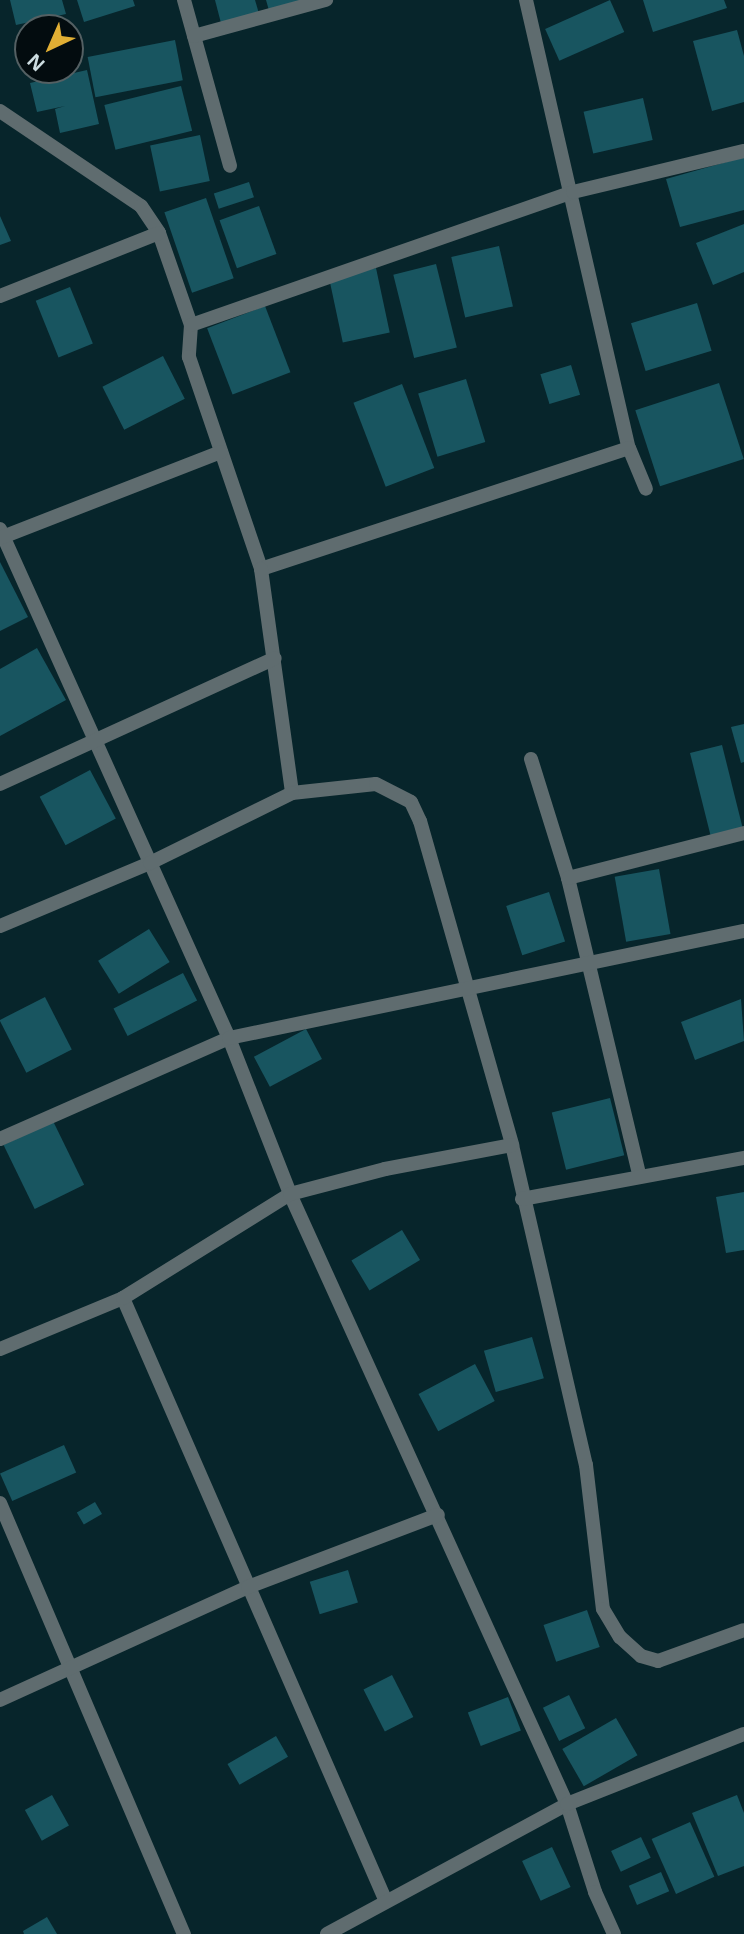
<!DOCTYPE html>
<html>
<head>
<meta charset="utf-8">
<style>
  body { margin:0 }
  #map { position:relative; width:744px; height:1934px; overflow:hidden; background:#07252b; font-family:"Open Sans",sans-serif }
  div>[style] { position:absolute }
  .building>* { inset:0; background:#185560; transform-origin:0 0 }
  .minor>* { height:14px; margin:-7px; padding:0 7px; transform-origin:7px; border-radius:7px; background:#5f6c6f }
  span { translate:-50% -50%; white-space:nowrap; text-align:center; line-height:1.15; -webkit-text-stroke:6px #030c0f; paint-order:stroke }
  .north { position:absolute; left:14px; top:14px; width:70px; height:70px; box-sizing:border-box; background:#030c0f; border:2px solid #546063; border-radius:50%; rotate:224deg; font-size:19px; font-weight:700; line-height:28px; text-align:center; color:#cddde1 }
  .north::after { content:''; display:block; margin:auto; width:24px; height:32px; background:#e1af34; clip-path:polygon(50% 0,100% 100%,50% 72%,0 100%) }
</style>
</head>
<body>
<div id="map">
  <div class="building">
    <div style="clip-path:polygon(10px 0,62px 0,66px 14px,16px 25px)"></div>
    <div style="clip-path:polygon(77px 0,133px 0,135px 6px,84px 22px)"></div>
    <div style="clip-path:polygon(215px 0,255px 0,260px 17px,222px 27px)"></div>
    <div style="clip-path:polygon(266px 0,315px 0,270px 14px)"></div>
    <div style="left:610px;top:0;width:35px;height:71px;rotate:66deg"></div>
    <div style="clip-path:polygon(643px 0,724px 0,727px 8px,653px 32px)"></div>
    <div style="clip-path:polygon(70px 30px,79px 63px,70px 65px)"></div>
    <div style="clip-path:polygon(737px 30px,744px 56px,744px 102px,712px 111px,693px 41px)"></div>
    <div style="left:175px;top:40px;width:41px;height:89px;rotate:79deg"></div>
    <div style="clip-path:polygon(87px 70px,99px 124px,60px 133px,55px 109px,65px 106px,37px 112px,30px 83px)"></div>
    <div style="left:181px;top:86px;width:46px;height:79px;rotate:76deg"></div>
    <div style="left:643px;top:98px;width:43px;height:61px;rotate:77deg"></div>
    <div style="left:200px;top:135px;width:47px;height:51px;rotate:78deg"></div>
    <div style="clip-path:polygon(744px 157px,744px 210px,680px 227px,666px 179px)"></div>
    <div style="left:249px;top:182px;width:16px;height:37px;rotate:72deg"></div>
    <div style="left:206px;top:198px;width:85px;height:44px;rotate:71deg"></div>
    <div style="left:259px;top:206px;width:51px;height:42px;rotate:70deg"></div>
    <div style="clip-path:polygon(0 216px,11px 241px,0 245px)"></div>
    <div style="clip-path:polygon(744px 224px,744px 272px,713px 285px,696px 243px)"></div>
    <div style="left:499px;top:246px;width:62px;height:49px;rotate:77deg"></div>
    <div style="left:436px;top:264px;width:86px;height:44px;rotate:76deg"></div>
    <div style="left:376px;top:268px;width:66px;height:48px;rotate:78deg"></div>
    <div style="left:70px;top:287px;width:61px;height:37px;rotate:68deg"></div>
    <div style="left:697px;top:303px;width:50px;height:69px;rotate:73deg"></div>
    <div style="left:265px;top:306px;width:71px;height:62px;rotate:69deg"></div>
    <div style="left:163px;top:356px;width:48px;height:68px;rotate:63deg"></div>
    <div style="left:571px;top:365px;width:31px;height:32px;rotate:73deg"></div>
    <div style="left:466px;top:379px;width:66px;height:50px;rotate:73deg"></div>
    <div style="left:719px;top:383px;width:80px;height:88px;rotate:72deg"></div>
    <div style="left:402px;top:384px;width:90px;height:52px;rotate:69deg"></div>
    <div style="clip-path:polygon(0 562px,28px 617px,0 631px)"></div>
    <div style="clip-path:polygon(37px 648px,66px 700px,0 736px,0 669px)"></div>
    <div style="clip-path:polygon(744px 724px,744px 762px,741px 763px,731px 727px)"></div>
    <div style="left:722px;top:745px;width:85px;height:33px;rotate:76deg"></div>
    <div style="left:90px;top:770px;width:55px;height:57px;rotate:62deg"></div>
    <div style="left:659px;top:869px;width:66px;height:45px;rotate:80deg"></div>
    <div style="left:549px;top:892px;width:52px;height:45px;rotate:72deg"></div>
    <div style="left:149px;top:929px;width:39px;height:60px;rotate:58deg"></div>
    <div style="left:183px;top:973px;width:31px;height:78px;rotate:63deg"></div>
    <div style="left:45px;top:997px;width:59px;height:51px;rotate:63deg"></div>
    <div style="clip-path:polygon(741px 999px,744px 1041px,695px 1060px,681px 1022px)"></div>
    <div style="left:306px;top:1029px;width:34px;height:59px;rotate:62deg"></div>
    <div style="left:610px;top:1098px;width:59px;height:60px;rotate:76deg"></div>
    <div style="left:53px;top:1121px;width:71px;height:55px;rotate:64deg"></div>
    <div style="clip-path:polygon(744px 1192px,744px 1250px,726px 1253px,716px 1197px)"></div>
    <div style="left:402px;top:1230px;width:35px;height:59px;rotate:59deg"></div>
    <div style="left:532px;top:1337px;width:43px;height:50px;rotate:74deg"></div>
    <div style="left:475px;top:1364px;width:42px;height:64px;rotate:62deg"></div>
    <div style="left:64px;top:1445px;width:30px;height:70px;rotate:66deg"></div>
    <div style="left:95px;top:1502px;width:14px;height:21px;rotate:60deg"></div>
    <div style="left:348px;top:1570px;width:34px;height:40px;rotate:73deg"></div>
    <div style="left:587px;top:1610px;width:39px;height:46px;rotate:71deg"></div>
    <div style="left:392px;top:1675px;width:47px;height:32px;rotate:63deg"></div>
    <div style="left:569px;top:1695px;width:37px;height:29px;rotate:64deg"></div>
    <div style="left:508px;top:1697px;width:36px;height:43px;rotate:69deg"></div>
    <div style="left:616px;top:1718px;width:43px;height:62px;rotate:60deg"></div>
    <div style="left:276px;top:1736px;width:24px;height:56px;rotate:60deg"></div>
    <div style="left:52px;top:1795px;width:35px;height:31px;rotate:61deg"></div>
    <div style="clip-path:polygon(737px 1795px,744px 1813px,744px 1866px,718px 1876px,692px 1813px)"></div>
    <div style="left:690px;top:1822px;width:60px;height:42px;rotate:66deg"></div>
    <div style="left:641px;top:1837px;width:23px;height:33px;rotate:65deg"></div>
    <div style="left:552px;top:1847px;width:44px;height:33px;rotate:65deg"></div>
    <div style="left:661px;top:1872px;width:21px;height:35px;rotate:67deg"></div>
    <div style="clip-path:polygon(47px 1917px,57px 1934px,24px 1934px,23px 1931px)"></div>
  </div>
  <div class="minor">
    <div style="left:184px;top:0;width:172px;rotate:74.5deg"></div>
    <div style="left:526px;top:0;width:460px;rotate:77.1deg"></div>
    <div style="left:629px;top:448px;width:44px;rotate:67.5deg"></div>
    <div style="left:194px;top:36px;width:137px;rotate:-15.3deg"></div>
    <div style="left:0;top:111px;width:170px;rotate:34deg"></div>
    <div style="left:141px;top:206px;width:32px;rotate:56deg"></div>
    <div style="left:159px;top:233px;width:97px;rotate:70.8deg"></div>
    <div style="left:191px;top:325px;width:32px;rotate:94deg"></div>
    <div style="left:189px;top:357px;width:224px;rotate:71.2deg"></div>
    <div style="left:261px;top:569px;width:387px;rotate:-18.2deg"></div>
    <div style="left:0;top:296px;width:171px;rotate:-21.6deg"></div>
    <div style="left:191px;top:325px;width:404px;rotate:-19.2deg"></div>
    <div style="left:573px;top:192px;width:176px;rotate:-13.5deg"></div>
    <div style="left:0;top:529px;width:558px;rotate:65.78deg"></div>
    <div style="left:229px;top:1038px;width:168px;rotate:68.6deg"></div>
    <div style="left:290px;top:1194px;width:670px;rotate:65.58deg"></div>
    <div style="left:567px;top:1804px;width:92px;rotate:72.3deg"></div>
    <div style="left:595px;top:1892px;width:46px;rotate:65.7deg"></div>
    <div style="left:0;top:538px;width:237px;rotate:-21.3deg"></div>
    <div style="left:261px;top:569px;width:226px;rotate:82.1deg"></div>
    <div style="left:292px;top:793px;width:84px;rotate:-6.1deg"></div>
    <div style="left:376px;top:784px;width:39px;rotate:27deg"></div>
    <div style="left:411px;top:802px;width:21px;rotate:65deg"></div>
    <div style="left:420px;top:821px;width:337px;rotate:74.1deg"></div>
    <div style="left:512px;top:1145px;width:328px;rotate:77deg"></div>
    <div style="left:586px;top:1465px;width:145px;rotate:83.3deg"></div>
    <div style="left:603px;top:1609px;width:33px;rotate:59deg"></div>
    <div style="left:620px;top:1637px;width:28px;rotate:42deg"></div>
    <div style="left:641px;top:1656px;width:18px;rotate:16deg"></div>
    <div style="left:658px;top:1661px;width:91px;rotate:-19.8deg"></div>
    <div style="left:531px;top:759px;width:125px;rotate:72.7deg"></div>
    <div style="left:568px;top:878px;width:304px;rotate:76.5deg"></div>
    <div style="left:0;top:784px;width:302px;rotate:-24.6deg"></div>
    <div style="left:568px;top:878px;width:182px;rotate:-14.3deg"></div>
    <div style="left:0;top:926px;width:163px;rotate:-22.8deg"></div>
    <div style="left:150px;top:863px;width:158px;rotate:-26.2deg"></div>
    <div style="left:0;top:1139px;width:250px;rotate:-23.8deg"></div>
    <div style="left:229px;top:1038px;width:526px;rotate:-11.74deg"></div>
    <div style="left:522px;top:1199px;width:226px;rotate:-10.5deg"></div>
    <div style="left:123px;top:1298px;width:656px;rotate:66.45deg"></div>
    <div style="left:0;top:1349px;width:133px;rotate:-22.5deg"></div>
    <div style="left:123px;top:1298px;width:197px;rotate:-31.9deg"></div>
    <div style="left:290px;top:1194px;width:98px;rotate:-14.7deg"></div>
    <div style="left:385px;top:1169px;width:129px;rotate:-10.7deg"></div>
    <div style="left:0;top:1503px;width:469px;rotate:66.9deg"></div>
    <div style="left:0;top:1700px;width:273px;rotate:-24.5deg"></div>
    <div style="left:248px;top:1587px;width:203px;rotate:-20.8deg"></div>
    <div style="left:327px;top:1934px;width:273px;rotate:-28.4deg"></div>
    <div style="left:567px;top:1804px;width:190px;rotate:-21.6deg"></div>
  </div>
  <div class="north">N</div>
</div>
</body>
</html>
